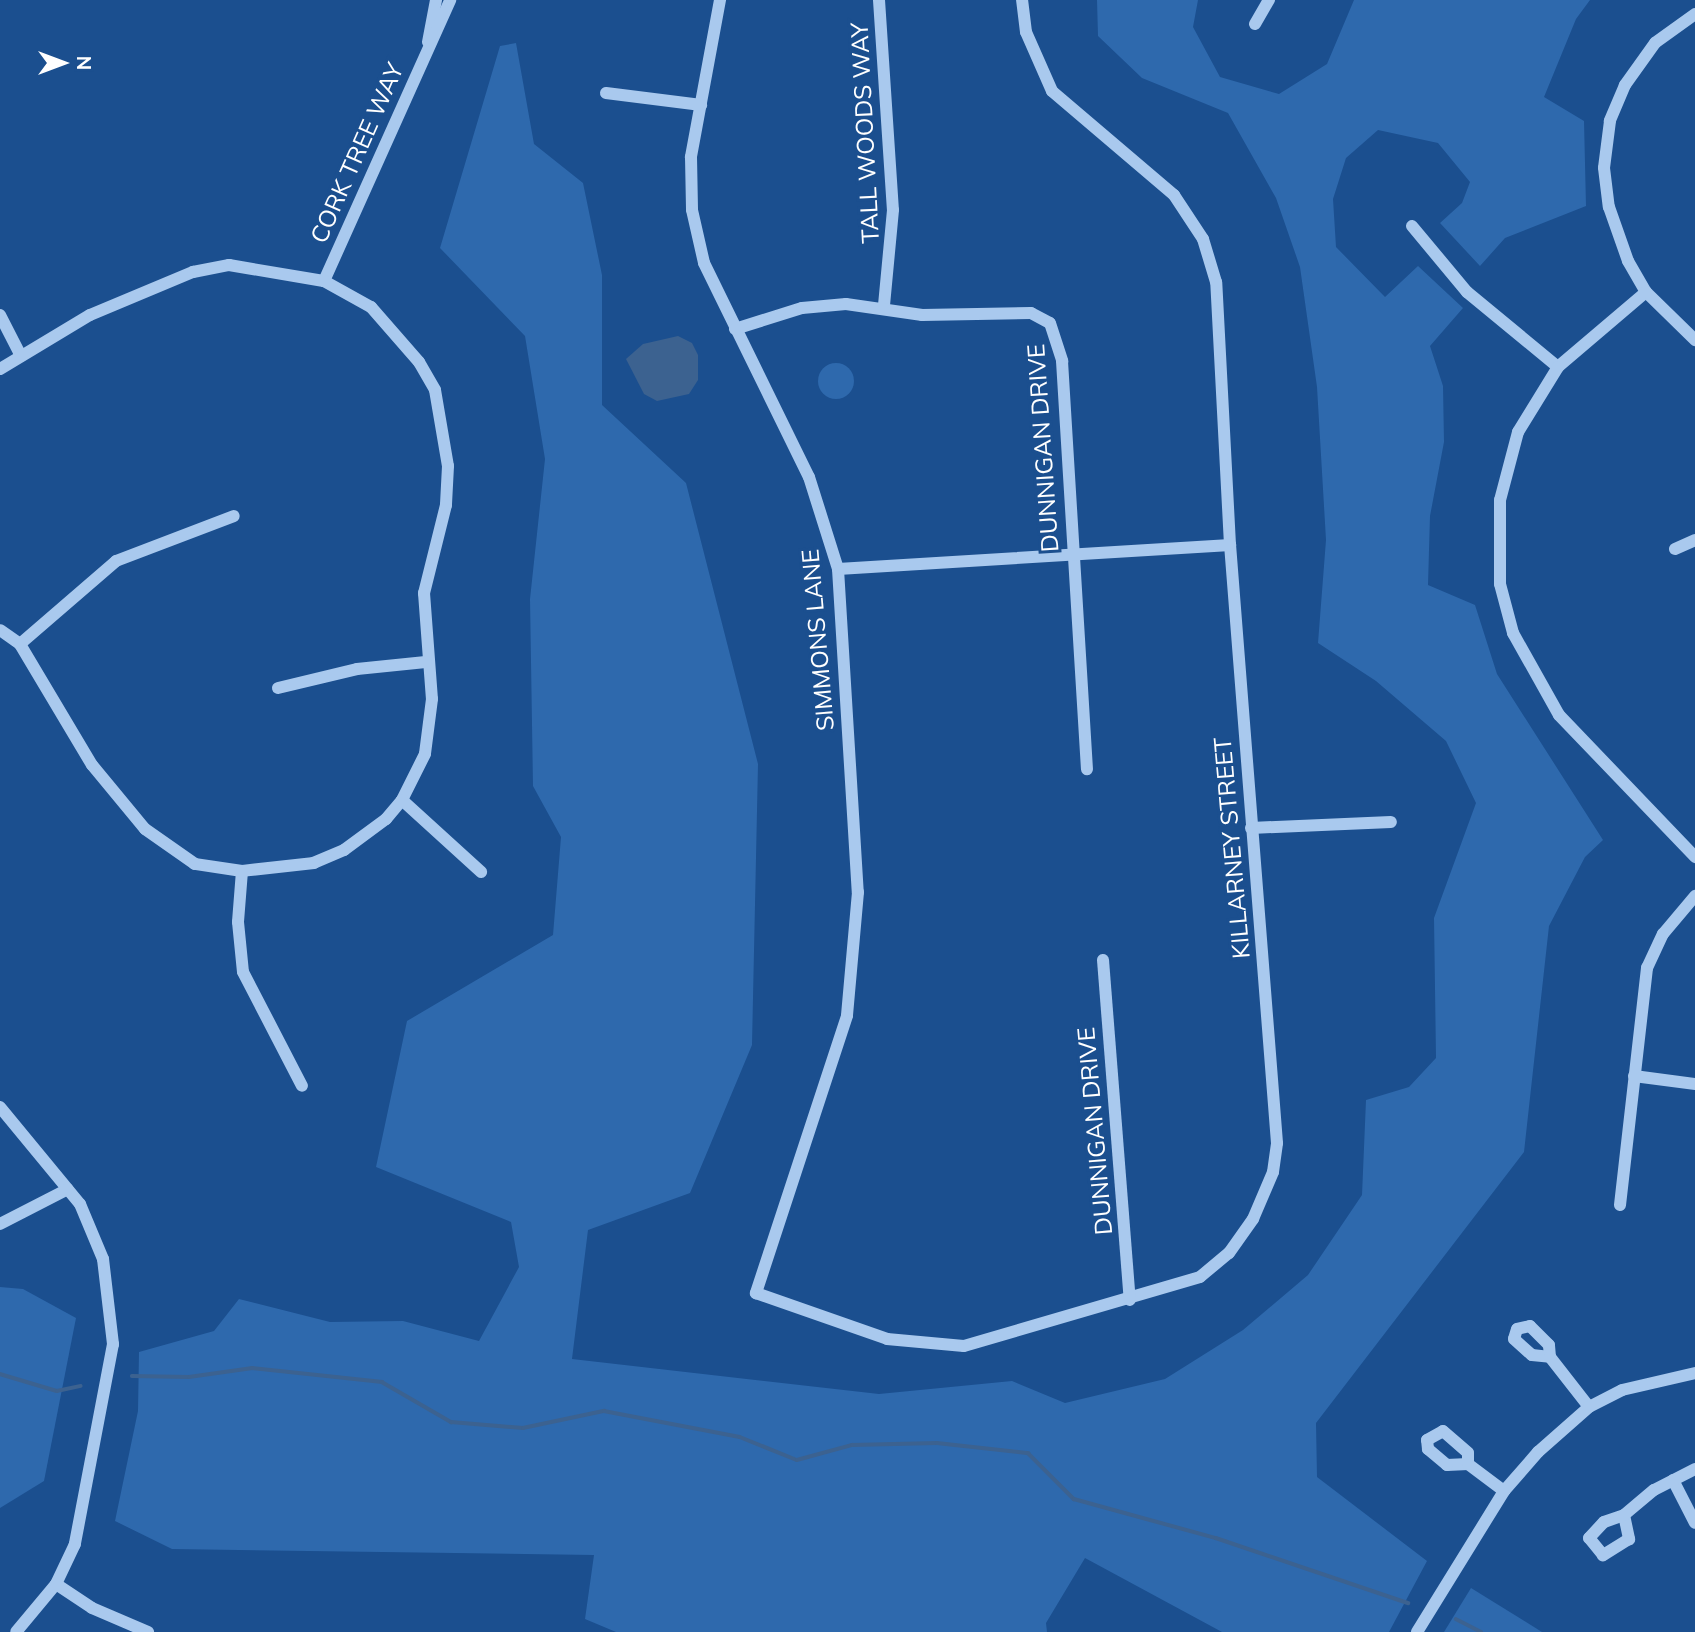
<!DOCTYPE html>
<html>
<head>
<meta charset="utf-8">
<style>
  body { margin:0 }
  #map { position:relative; width:1695px; height:1632px; overflow:hidden; background:#1b4f8f; font-family:Mulish,sans-serif }
  div>[style] { position:absolute }
  .green>* { inset:0; background:#2e69ad }
  .round { border-radius:50% }
  .water>* { inset:0; background:#3c6290 }
  .stream>* { height:3.5px; margin:-1.75px; padding:0 1.75px; transform-origin:1.75px; border-radius:1.75px; background:#3c6290 }
  .minor>* { height:12px; margin:-6px; padding:0 6px; transform-origin:6px; border-radius:6px; background:#a9c9ee }
  span { translate:-50% -50%; white-space:nowrap; text-align:center; line-height:1.15; -webkit-text-stroke:6px #1b4f8f; paint-order:stroke }
  .street-label { font-size:24px; color:#fff }
  .north { position:absolute; left:28px; top:28px; width:70px; height:70px; -webkit-text-stroke:5px #1b4f8f; paint-order:stroke; rotate:90deg; font-size:19px; font-weight:700; line-height:28px; text-align:center; color:#fff }
  .north::after { content:''; display:block; margin:auto; width:24px; height:32px; background:#fff; clip-path:polygon(50% 0,100% 100%,50% 72%,0 100%) }
</style>
</head>
<body>
<div id="map">
  <div class="green">
    <div style="clip-path:polygon(1097px 0,1198px 0,1193px 27px,1220px 77px,1279px 94px,1327px 64px,1354px 0,1590px 0,1576px 19px,1544px 97px,1584px 121px,1586px 206px,1505px 238px,1480px 266px,1440px 223px,1462px 203px,1470px 182px,1438px 143px,1378px 130px,1346px 158px,1333px 199px,1336px 247px,1385px 297px,1418px 266px,1463px 308px,1430px 346px,1443px 386px,1444px 442px,1430px 516px,1428px 585px,1475px 605px,1497px 674px,1603px 840px,1585px 857px,1549px 926px,1524px 1152px,1316px 1423px,1317px 1477px,1427px 1561px,1389px 1632px,1222px 1632px,1085px 1558px,1046px 1623px,1047px 1632px,616px 1632px,585px 1619px,594px 1555px,172px 1549px,115px 1521px,138px 1411px,139px 1352px,214px 1331px,239px 1299px,330px 1322px,403px 1321px,479px 1341px,519px 1267px,511px 1222px,376px 1167px,407px 1021px,553px 935px,561px 837px,533px 786px,530px 599px,545px 459px,525px 336px,440px 248px,500px 46px,516px 43px,534px 144px,583px 183px,602px 275px,602px 405px,686px 483px,758px 764px,752px 1045px,690px 1193px,588px 1230px,572px 1359px,879px 1394px,1012px 1381px,1065px 1403px,1165px 1379px,1243px 1330px,1308px 1275px,1362px 1195px,1366px 1100px,1409px 1087px,1436px 1058px,1434px 918px,1476px 803px,1446px 741px,1376px 681px,1318px 643px,1326px 540px,1317px 387px,1300px 267px,1276px 198px,1228px 113px,1142px 78px,1098px 36px)"></div>
    <div class="round" style="left:818px;top:363px;width:36px;height:36px"></div>
    <div style="clip-path:polygon(0 1287px,23px 1289px,76px 1318px,44px 1481px,0 1508px)"></div>
    <div style="clip-path:polygon(1471px 1588px,1542px 1632px,1444px 1632px)"></div>
  </div>
  <div class="water">
    <div style="clip-path:polygon(678px 336px,692px 343px,698px 355px,698px 380px,689px 394px,657px 401px,644px 394px,626px 359px,643px 344px)"></div>
  </div>
  <div class="stream">
    <div style="left:0;top:1374px;width:59px;rotate:16.6deg"></div>
    <div style="left:57px;top:1391px;width:24px;rotate:-12deg"></div>
    <div style="left:132px;top:1376px;width:57px;rotate:1deg"></div>
    <div style="left:189px;top:1377px;width:64px;rotate:-8.1deg"></div>
    <div style="left:252px;top:1368px;width:131px;rotate:6.1deg"></div>
    <div style="left:382px;top:1382px;width:80px;rotate:30.1deg"></div>
    <div style="left:451px;top:1422px;width:72px;rotate:4.8deg"></div>
    <div style="left:523px;top:1428px;width:83px;rotate:-11.9deg"></div>
    <div style="left:604px;top:1411px;width:138px;rotate:10.8deg"></div>
    <div style="left:740px;top:1437px;width:61px;rotate:22deg"></div>
    <div style="left:797px;top:1460px;width:57px;rotate:-15.3deg"></div>
    <div style="left:852px;top:1445px;width:85px;rotate:-1.3deg"></div>
    <div style="left:937px;top:1443px;width:92px;rotate:6.3deg"></div>
    <div style="left:1028px;top:1453px;width:65px;rotate:45deg"></div>
    <div style="left:1074px;top:1499px;width:147px;rotate:15.4deg"></div>
    <div style="left:1216px;top:1538px;width:203px;rotate:18.7deg"></div>
    <div style="left:1456px;top:1619px;width:28px;rotate:27deg"></div>
  </div>
  <div class="minor">
    <div style="left:720px;top:0;width:160px;rotate:100.5deg"></div>
    <div style="left:691px;top:157px;width:53px;rotate:88.9deg"></div>
    <div style="left:692px;top:210px;width:54px;rotate:77.2deg"></div>
    <div style="left:704px;top:263px;width:238px;rotate:63.9deg"></div>
    <div style="left:809px;top:477px;width:96px;rotate:72.5deg"></div>
    <div style="left:838px;top:569px;width:324px;rotate:86.5deg"></div>
    <div style="left:858px;top:892px;width:124px;rotate:95.1deg"></div>
    <div style="left:847px;top:1016px;width:292px;rotate:108.2deg"></div>
    <div style="left:756px;top:1293px;width:139px;rotate:19.3deg"></div>
    <div style="left:887px;top:1339px;width:77px;rotate:5.2deg"></div>
    <div style="left:964px;top:1346px;width:246px;rotate:-16.3deg"></div>
    <div style="left:1200px;top:1277px;width:38px;rotate:-40deg"></div>
    <div style="left:1229px;top:1253px;width:42px;rotate:-54.8deg"></div>
    <div style="left:1253px;top:1219px;width:51px;rotate:-66.9deg"></div>
    <div style="left:1273px;top:1172px;width:29px;rotate:-82deg"></div>
    <div style="left:1277px;top:1143px;width:600px;rotate:-94.49deg"></div>
    <div style="left:1230px;top:545px;width:263px;rotate:-93deg"></div>
    <div style="left:1216px;top:282px;width:45px;rotate:-106.8deg"></div>
    <div style="left:1203px;top:239px;width:53px;rotate:-123.4deg"></div>
    <div style="left:1174px;top:195px;width:160px;rotate:-139.6deg"></div>
    <div style="left:1052px;top:91px;width:64px;rotate:-113.8deg"></div>
    <div style="left:1026px;top:32px;width:32px;rotate:-97deg"></div>
    <div style="left:879px;top:0;width:210px;rotate:86.2deg"></div>
    <div style="left:893px;top:210px;width:96px;rotate:95.4deg"></div>
    <div style="left:1695px;top:14px;width:49px;rotate:144.1deg"></div>
    <div style="left:1655px;top:43px;width:52px;rotate:125.5deg"></div>
    <div style="left:1625px;top:85px;width:39px;rotate:113deg"></div>
    <div style="left:1610px;top:121px;width:47px;rotate:97.3deg"></div>
    <div style="left:1604px;top:168px;width:39px;rotate:83deg"></div>
    <div style="left:1609px;top:207px;width:57px;rotate:70.6deg"></div>
    <div style="left:1628px;top:261px;width:36px;rotate:60deg"></div>
    <div style="left:1646px;top:292px;width:69px;rotate:44.4deg"></div>
    <div style="left:1255px;top:24px;width:28px;rotate:-60deg"></div>
    <div style="left:428px;top:42px;width:43px;rotate:-79.2deg"></div>
    <div style="left:606px;top:93px;width:96px;rotate:7.2deg"></div>
    <div style="left:1412px;top:226px;width:86px;rotate:50.2deg"></div>
    <div style="left:1467px;top:292px;width:118px;rotate:39.5deg"></div>
    <div style="left:324px;top:281px;width:308px;rotate:-65.8deg"></div>
    <div style="left:1646px;top:292px;width:116px;rotate:139.6deg"></div>
    <div style="left:1558px;top:367px;width:76px;rotate:121.6deg"></div>
    <div style="left:1518px;top:432px;width:70px;rotate:104.8deg"></div>
    <div style="left:1500px;top:500px;width:84px;rotate:90deg"></div>
    <div style="left:1500px;top:584px;width:51px;rotate:75.1deg"></div>
    <div style="left:1513px;top:633px;width:94px;rotate:60.7deg"></div>
    <div style="left:1559px;top:715px;width:197px;rotate:46.2deg"></div>
    <div style="left:0;top:315px;width:46px;rotate:62.9deg"></div>
    <div style="left:735px;top:329px;width:70px;rotate:-17.4deg"></div>
    <div style="left:802px;top:308px;width:44px;rotate:-5.2deg"></div>
    <div style="left:846px;top:304px;width:77px;rotate:8.2deg"></div>
    <div style="left:922px;top:315px;width:109px;rotate:-1.1deg"></div>
    <div style="left:1031px;top:313px;width:21px;rotate:28deg"></div>
    <div style="left:1050px;top:323px;width:40px;rotate:72deg"></div>
    <div style="left:1062px;top:361px;width:409px;rotate:86.5deg"></div>
    <div style="left:0;top:369px;width:105px;rotate:-31deg"></div>
    <div style="left:90px;top:315px;width:112px;rotate:-22.7deg"></div>
    <div style="left:193px;top:272px;width:37px;rotate:-11deg"></div>
    <div style="left:229px;top:265px;width:96px;rotate:9.6deg"></div>
    <div style="left:324px;top:281px;width:54px;rotate:29deg"></div>
    <div style="left:371px;top:307px;width:73px;rotate:48.9deg"></div>
    <div style="left:419px;top:362px;width:32px;rotate:60deg"></div>
    <div style="left:435px;top:390px;width:77px;rotate:80.3deg"></div>
    <div style="left:448px;top:466px;width:39px;rotate:93deg"></div>
    <div style="left:446px;top:505px;width:91px;rotate:104deg"></div>
    <div style="left:424px;top:593px;width:106px;rotate:85.7deg"></div>
    <div style="left:432px;top:699px;width:55px;rotate:97.3deg"></div>
    <div style="left:425px;top:754px;width:51px;rotate:116.6deg"></div>
    <div style="left:402px;top:800px;width:25px;rotate:130deg"></div>
    <div style="left:386px;top:819px;width:52px;rotate:143.6deg"></div>
    <div style="left:344px;top:850px;width:33px;rotate:157deg"></div>
    <div style="left:314px;top:863px;width:72px;rotate:173.7deg"></div>
    <div style="left:242px;top:871px;width:48px;rotate:-171.5deg"></div>
    <div style="left:195px;top:864px;width:61px;rotate:-145deg"></div>
    <div style="left:145px;top:829px;width:83px;rotate:-129.6deg"></div>
    <div style="left:92px;top:765px;width:141px;rotate:-120.8deg"></div>
    <div style="left:20px;top:644px;width:24px;rotate:-145deg"></div>
    <div style="left:1675px;top:549px;width:22px;rotate:-24deg"></div>
    <div style="left:838px;top:569px;width:393px;rotate:-3.5deg"></div>
    <div style="left:20px;top:644px;width:127px;rotate:-40.8deg"></div>
    <div style="left:116px;top:561px;width:126px;rotate:-20.9deg"></div>
    <div style="left:278px;top:688px;width:81px;rotate:-13.5deg"></div>
    <div style="left:357px;top:669px;width:69px;rotate:-5.8deg"></div>
    <div style="left:402px;top:800px;width:107px;rotate:42.3deg"></div>
    <div style="left:1251px;top:828px;width:140px;rotate:-2.5deg"></div>
    <div style="left:242px;top:871px;width:51px;rotate:94.5deg"></div>
    <div style="left:238px;top:922px;width:50px;rotate:84.3deg"></div>
    <div style="left:243px;top:972px;width:128px;rotate:62.6deg"></div>
    <div style="left:1103px;top:960px;width:341px;rotate:85.5deg"></div>
    <div style="left:1634px;top:1076px;width:62px;rotate:7.5deg"></div>
    <div style="left:0;top:1107px;width:126px;rotate:50.5deg"></div>
    <div style="left:80px;top:1204px;width:60px;rotate:67.3deg"></div>
    <div style="left:103px;top:1259px;width:86px;rotate:83.3deg"></div>
    <div style="left:113px;top:1344px;width:204px;rotate:100.8deg"></div>
    <div style="left:75px;top:1544px;width:44px;rotate:115.4deg"></div>
    <div style="left:56px;top:1584px;width:62px;rotate:129.8deg"></div>
    <div style="left:1620px;top:1205px;width:239px;rotate:-83.5deg"></div>
    <div style="left:1647px;top:968px;width:38px;rotate:-65deg"></div>
    <div style="left:1663px;top:934px;width:50px;rotate:-49.9deg"></div>
    <div style="left:0;top:1224px;width:76px;rotate:-27.2deg"></div>
    <div style="left:1550px;top:1357px;width:12px;rotate:-95deg"></div>
    <div style="left:1549px;top:1345px;width:27px;rotate:-135deg"></div>
    <div style="left:1530px;top:1326px;width:13px;rotate:167deg"></div>
    <div style="left:1517px;top:1329px;width:10px;rotate:107deg"></div>
    <div style="left:1514px;top:1339px;width:24px;rotate:42deg"></div>
    <div style="left:1532px;top:1355px;width:18px;rotate:6deg"></div>
    <div style="left:1550px;top:1357px;width:63px;rotate:52deg"></div>
    <div style="left:1468px;top:1464px;width:21px;rotate:177deg"></div>
    <div style="left:1447px;top:1465px;width:25px;rotate:-140deg"></div>
    <div style="left:1428px;top:1449px;width:9px;rotate:-96deg"></div>
    <div style="left:1427px;top:1440px;width:18px;rotate:-29deg"></div>
    <div style="left:1443px;top:1431px;width:33px;rotate:41deg"></div>
    <div style="left:1468px;top:1453px;width:11px;rotate:90deg"></div>
    <div style="left:1468px;top:1464px;width:45px;rotate:36.9deg"></div>
    <div style="left:1673px;top:1480px;width:48px;rotate:62.9deg"></div>
    <div style="left:1624px;top:1515px;width:25px;rotate:78deg"></div>
    <div style="left:1629px;top:1539px;width:31px;rotate:148deg"></div>
    <div style="left:1603px;top:1555px;width:22px;rotate:-129deg"></div>
    <div style="left:1589px;top:1538px;width:22px;rotate:-47deg"></div>
    <div style="left:1604px;top:1522px;width:21px;rotate:-19deg"></div>
    <div style="left:1624px;top:1515px;width:39px;rotate:-40deg"></div>
    <div style="left:1654px;top:1490px;width:46px;rotate:-27.1deg"></div>
    <div style="left:56px;top:1584px;width:43px;rotate:33.7deg"></div>
    <div style="left:92px;top:1608px;width:61px;rotate:23.2deg"></div>
    <div style="left:1417px;top:1632px;width:166px;rotate:-58.3deg"></div>
    <div style="left:1504px;top:1491px;width:52px;rotate:-48.9deg"></div>
    <div style="left:1538px;top:1452px;width:68px;rotate:-41.4deg"></div>
    <div style="left:1589px;top:1407px;width:37px;rotate:-27deg"></div>
    <div style="left:1622px;top:1390px;width:75px;rotate:-13.1deg"></div>
  </div>
  <div class="street-label">
    <span style="left:865px;top:133px;rotate:-93deg">TALL WOODS WAY</span>
    <span style="left:357px;top:153px;rotate:-66deg">CORK TREE WAY</span>
    <span style="left:1043px;top:448px;rotate:-94deg">DUNNIGAN DRIVE</span>
    <span style="left:818px;top:640px;rotate:-95deg">SIMMONS LANE</span>
    <span style="left:1232px;top:848px;rotate:-95deg">KILLARNEY STREET</span>
    <span style="left:1095px;top:1131px;rotate:-95deg">DUNNIGAN DRIVE</span>
  </div>
  <div class="north">N</div>
</div>
</body>
</html>
